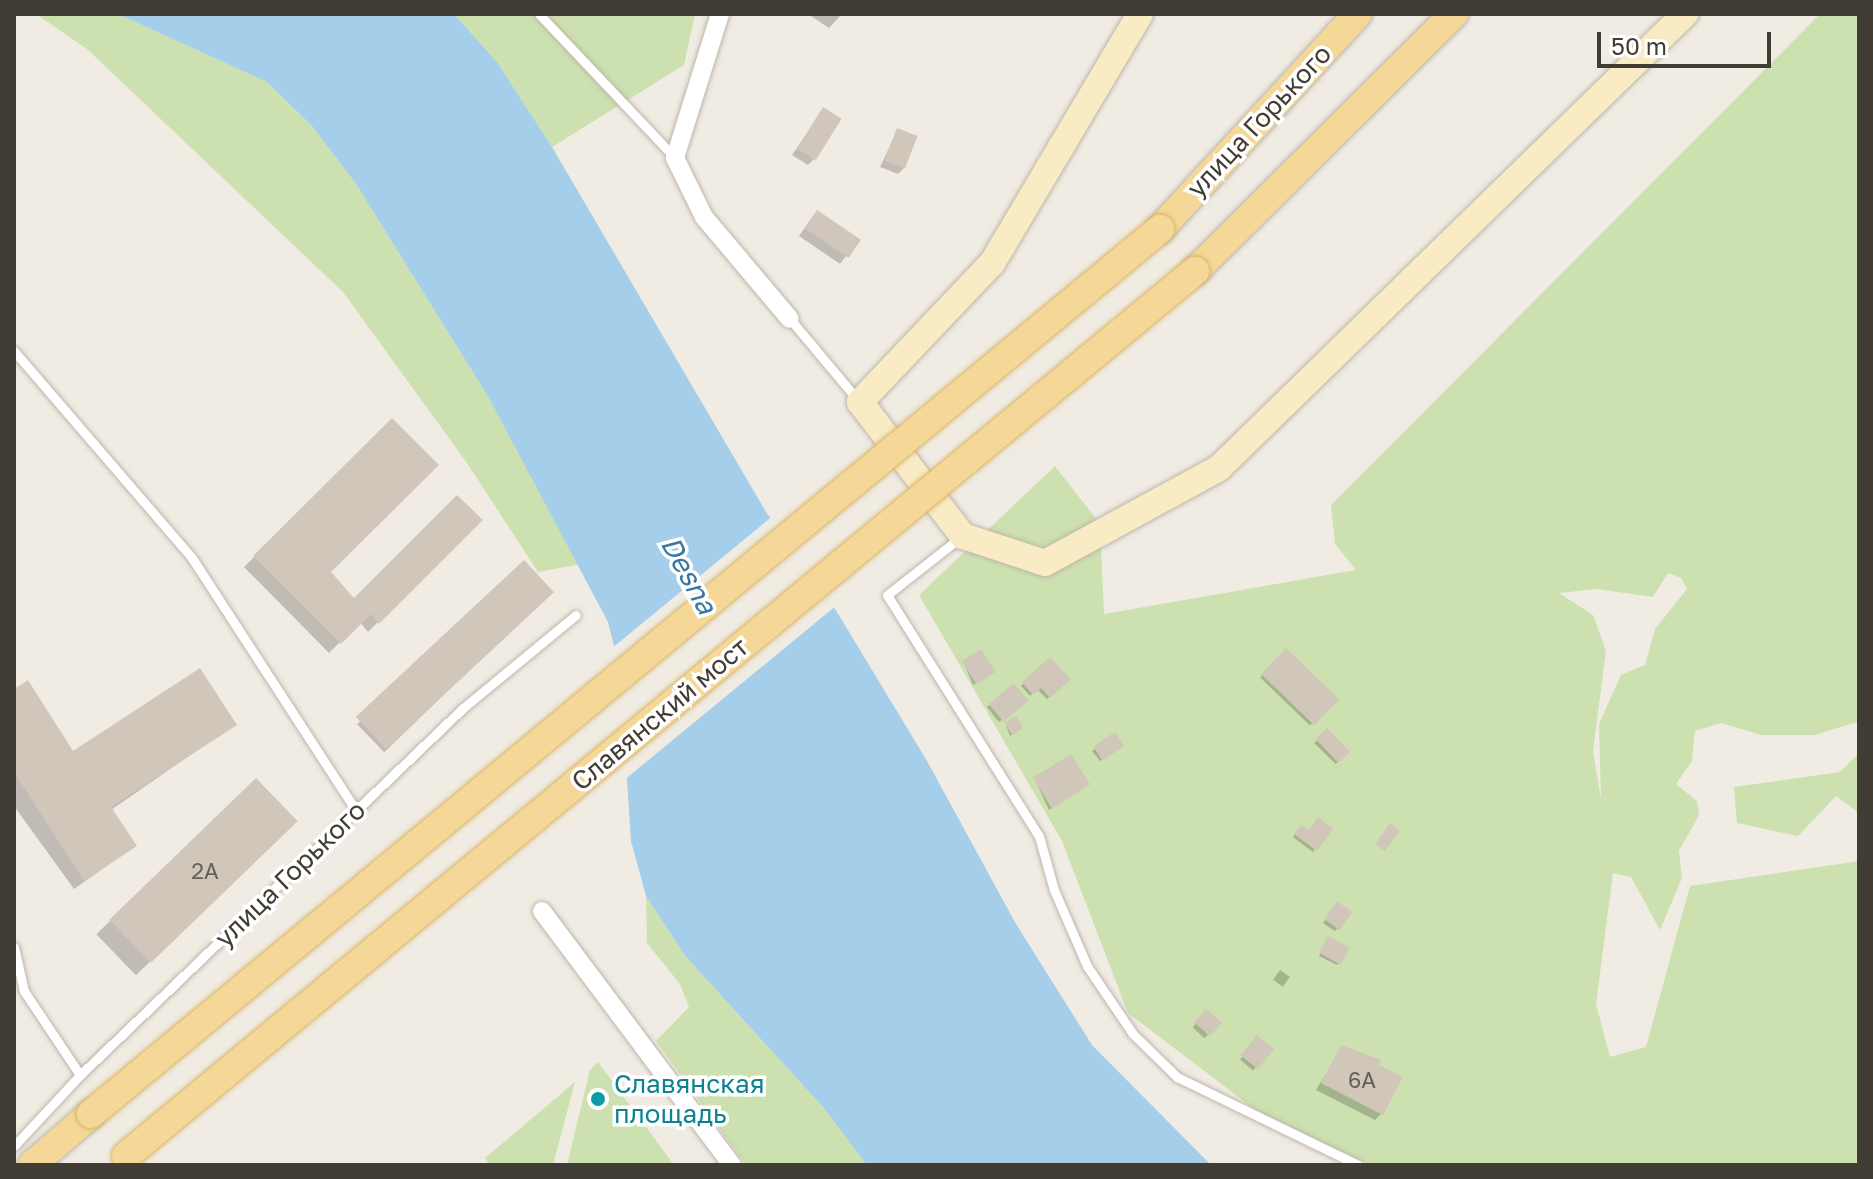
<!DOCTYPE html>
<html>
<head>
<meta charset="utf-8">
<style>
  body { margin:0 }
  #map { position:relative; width:1873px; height:1179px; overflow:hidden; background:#f0ece3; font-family:"Golos Text",sans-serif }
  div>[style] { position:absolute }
  .green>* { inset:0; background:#cce1af }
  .water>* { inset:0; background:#a4cee9 }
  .pier>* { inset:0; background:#f0ece3 }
  .shadow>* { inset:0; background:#0003; transform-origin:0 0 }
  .building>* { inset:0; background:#d0c7ba; transform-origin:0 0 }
  .roads { filter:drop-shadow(0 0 2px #bdb6aa) drop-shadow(0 0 2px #bdb6aa) }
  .lane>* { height:9px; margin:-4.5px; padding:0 4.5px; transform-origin:4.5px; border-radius:4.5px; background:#fff }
  .street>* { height:18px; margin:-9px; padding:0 9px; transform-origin:9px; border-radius:9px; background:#fff }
  .secondary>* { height:26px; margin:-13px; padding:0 13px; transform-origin:13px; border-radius:13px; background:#f9ebc4 }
  .primary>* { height:28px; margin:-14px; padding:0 14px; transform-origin:14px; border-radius:14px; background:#f5d897 }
  .bridges { filter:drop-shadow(0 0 2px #d8b469) drop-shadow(0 0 2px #d8b469) }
  .primary-bridge>* { height:28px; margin:-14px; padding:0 14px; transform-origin:14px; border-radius:14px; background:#f5d897 }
  .dots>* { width:22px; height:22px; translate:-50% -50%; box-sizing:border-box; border:4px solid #fff; border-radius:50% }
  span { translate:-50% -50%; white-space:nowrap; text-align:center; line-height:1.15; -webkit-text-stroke:7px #fff; paint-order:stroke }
  .number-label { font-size:22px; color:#655f56 }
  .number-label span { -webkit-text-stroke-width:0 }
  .street-label { font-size:26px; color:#413c34 }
  .culture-label { font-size:26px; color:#0d838f }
  .left { translate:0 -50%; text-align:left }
  .water-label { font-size:28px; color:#3878a3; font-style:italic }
  .frame { position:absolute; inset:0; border:16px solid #413c34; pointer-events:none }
  .scale { position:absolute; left:1597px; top:32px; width:174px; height:36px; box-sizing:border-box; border:4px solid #413c34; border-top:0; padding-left:10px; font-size:24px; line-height:28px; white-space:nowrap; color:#413c34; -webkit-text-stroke:6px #fff; paint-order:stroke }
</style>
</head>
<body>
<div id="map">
  <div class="green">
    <div style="clip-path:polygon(36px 14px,118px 14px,267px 82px,312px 126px,356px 184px,489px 398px,581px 564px,538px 572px,467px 463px,343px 292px,87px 49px)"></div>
    <div style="clip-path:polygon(454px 14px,695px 14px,684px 65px,552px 147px,497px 62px)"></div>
    <div style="clip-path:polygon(evenodd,1820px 14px,1859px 14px,1859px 726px,1857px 722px,1815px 735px,1761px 735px,1721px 723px,1695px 731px,1692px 761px,1676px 784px,1697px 801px,1699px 815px,1679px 851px,1682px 878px,1660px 930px,1631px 877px,1613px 873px,1596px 1004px,1610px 1057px,1646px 1047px,1690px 886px,1859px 861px,1859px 1165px,1372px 1165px,1270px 1121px,1128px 1013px,1062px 841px,919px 595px,1055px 466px,1100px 524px,1104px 614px,1356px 570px,1335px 544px,1331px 505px,1820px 14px,1668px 573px,1681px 578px,1687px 589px,1655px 629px,1645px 665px,1621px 675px,1599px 724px,1601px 800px,1593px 751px,1606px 651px,1593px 615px,1559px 593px,1597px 589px,1653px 597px,1668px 573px)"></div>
    <div style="clip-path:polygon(1859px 753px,1859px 813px,1836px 796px,1798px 836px,1737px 823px,1734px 787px,1840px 772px)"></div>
    <div style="clip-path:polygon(646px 896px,686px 957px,823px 1107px,867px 1165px,746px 1165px,656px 1041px,689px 1007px,680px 984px,647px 943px)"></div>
    <div style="clip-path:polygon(598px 1062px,674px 1165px,567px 1165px,590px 1070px)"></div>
    <div style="clip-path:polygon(575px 1082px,553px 1165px,490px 1165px,485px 1158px)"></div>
  </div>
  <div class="water">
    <div style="clip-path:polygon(118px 14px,454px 14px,497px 62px,552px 147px,766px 512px,837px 612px,927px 761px,1016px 924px,1092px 1045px,1211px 1165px,867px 1165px,823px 1107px,686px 957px,646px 896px,631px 841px,620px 670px,608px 622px,489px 398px,356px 184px,312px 126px,267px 82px)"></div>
  </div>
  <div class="pier">
    <div style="clip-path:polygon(774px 515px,837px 605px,623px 781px,611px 649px)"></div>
  </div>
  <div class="shadow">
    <div style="clip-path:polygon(808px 14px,842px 14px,829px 28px)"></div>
    <div style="clip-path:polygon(823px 110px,814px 159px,808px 165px,792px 155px)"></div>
    <div style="clip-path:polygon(897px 131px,904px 168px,898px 174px,880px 167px)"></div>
    <div style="clip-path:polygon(811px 219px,858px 240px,840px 264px,799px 236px)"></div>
    <div style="clip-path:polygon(392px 421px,327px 573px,354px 601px,480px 520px,368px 632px,360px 622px,329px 653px,244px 567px)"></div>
    <div style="left:524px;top:563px;width:39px;height:232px;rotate:46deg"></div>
    <div style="left:1286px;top:651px;width:69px;height:37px;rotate:44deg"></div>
    <div style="clip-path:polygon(1049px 660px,1068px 679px,1047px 699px,1037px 689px,1030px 696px,1021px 686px)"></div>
    <div style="clip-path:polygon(964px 663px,990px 674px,973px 685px)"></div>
    <div style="clip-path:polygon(14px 691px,73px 753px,235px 724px,111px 810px,135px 846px,74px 889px,14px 806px)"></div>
    <div style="clip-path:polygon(1023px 703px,999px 722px,987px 707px,990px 704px)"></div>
    <div style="clip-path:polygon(1006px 725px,1018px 731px,1010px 736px)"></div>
    <div style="left:1326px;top:731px;width:30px;height:17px;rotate:44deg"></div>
    <div style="clip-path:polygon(1114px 735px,1119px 748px,1100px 761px,1092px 751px)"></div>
    <div style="left:256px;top:780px;width:57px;height:222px;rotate:46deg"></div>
    <div style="clip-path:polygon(1035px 780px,1085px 786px,1049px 810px)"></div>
    <div style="clip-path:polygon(1301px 828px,1315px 849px,1313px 852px,1293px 837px)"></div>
    <div style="clip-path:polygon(1334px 906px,1338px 928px,1335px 931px,1323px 923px)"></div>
    <div style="clip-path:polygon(1326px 942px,1339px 963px,1337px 965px,1319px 956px)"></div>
    <div style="left:1280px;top:970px;width:12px;height:12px;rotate:35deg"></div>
    <div style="left:1207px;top:1012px;width:16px;height:21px;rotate:43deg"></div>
    <div style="left:1258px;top:1038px;width:17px;height:28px;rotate:40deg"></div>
    <div style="clip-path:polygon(1342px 1047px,1381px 1114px,1375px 1120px,1316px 1090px)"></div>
  </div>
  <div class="building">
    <div style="left:823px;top:107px;width:22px;height:49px;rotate:32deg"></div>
    <div style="left:897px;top:128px;width:22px;height:35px;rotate:21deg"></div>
    <div style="left:817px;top:210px;width:53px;height:22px;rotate:34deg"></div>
    <div style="clip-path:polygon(392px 418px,439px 465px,331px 572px,354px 598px,457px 495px,483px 520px,379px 624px,371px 614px,341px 644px,253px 556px)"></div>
    <div style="left:524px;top:560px;width:44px;height:230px;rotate:47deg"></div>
    <div style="left:1286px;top:648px;width:74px;height:36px;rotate:44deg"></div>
    <div style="left:981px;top:649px;width:27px;height:23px;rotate:57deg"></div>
    <div style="clip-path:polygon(1050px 657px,1071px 679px,1050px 698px,1041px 688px,1033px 695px,1022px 682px)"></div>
    <div style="clip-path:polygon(200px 668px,237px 725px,111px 807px,137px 846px,84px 881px,14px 772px,14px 689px,28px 680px,73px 751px)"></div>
    <div style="left:1014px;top:683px;width:23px;height:33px;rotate:50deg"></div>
    <div style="left:1016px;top:716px;width:14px;height:13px;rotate:60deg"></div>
    <div style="left:1327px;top:728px;width:33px;height:16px;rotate:46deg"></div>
    <div style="left:1115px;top:732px;width:17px;height:26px;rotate:57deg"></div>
    <div style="left:1071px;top:754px;width:36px;height:45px;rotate:58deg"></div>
    <div style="left:256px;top:778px;width:60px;height:204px;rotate:46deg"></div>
    <div style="clip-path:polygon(1318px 817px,1333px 829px,1317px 851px,1294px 834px,1301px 825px,1309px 830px)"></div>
    <div style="left:1390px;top:823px;width:12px;height:26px;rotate:35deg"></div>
    <div style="left:1337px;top:901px;width:19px;height:22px;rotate:36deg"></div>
    <div style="left:1328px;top:936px;width:25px;height:19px;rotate:29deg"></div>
    <div style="left:1206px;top:1009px;width:21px;height:18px;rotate:41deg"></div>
    <div style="left:1257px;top:1035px;width:22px;height:26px;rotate:39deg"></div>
    <div style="clip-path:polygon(1341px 1045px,1381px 1060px,1379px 1065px,1403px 1077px,1383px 1115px,1321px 1083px)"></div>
  </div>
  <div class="roads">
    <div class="lane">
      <div style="left:539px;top:14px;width:198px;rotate:46.6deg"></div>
      <div style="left:790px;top:319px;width:104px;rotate:50.1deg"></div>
      <div style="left:14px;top:351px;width:273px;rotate:49.3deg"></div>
      <div style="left:192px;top:558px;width:302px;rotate:57deg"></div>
      <div style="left:962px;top:536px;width:95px;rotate:141.8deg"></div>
      <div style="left:887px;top:595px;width:285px;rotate:57.8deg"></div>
      <div style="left:1039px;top:836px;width:56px;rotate:74.5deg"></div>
      <div style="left:1054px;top:890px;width:83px;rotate:66.5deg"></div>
      <div style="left:1087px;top:966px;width:82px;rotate:55.9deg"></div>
      <div style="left:1133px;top:1034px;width:62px;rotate:44.3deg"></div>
      <div style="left:1177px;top:1077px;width:201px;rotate:25.9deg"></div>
      <div style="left:14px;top:947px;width:45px;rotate:77.2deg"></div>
      <div style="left:24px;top:991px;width:101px;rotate:56.3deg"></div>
      <div style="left:14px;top:1146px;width:97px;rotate:-47.1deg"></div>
      <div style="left:80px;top:1075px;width:530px;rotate:-43.78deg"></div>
      <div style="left:463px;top:708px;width:146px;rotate:-39.5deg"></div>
    </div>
    <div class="street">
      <div style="left:720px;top:14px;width:151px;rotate:107.4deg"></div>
      <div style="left:675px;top:158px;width:66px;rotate:63.8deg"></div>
      <div style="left:704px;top:217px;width:133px;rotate:49.9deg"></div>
      <div style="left:542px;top:911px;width:317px;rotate:53.2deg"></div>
    </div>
    <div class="secondary">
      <div style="left:1140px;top:14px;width:290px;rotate:120.7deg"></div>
      <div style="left:992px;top:263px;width:192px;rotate:133.5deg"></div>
      <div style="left:860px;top:402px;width:169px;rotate:52.5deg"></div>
      <div style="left:963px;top:536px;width:86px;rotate:18.2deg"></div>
      <div style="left:1045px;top:563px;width:198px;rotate:-28.6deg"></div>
      <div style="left:1219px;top:468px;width:651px;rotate:-44.25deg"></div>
    </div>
    <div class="primary">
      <div style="left:1160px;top:229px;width:292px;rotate:-47.4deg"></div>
      <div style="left:1195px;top:271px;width:365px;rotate:-44.8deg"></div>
      <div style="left:32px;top:1165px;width:78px;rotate:-40.8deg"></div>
    </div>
  </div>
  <div class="bridges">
    <div class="primary-bridge">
      <div style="left:91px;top:1114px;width:1388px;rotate:-39.62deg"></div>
      <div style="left:126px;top:1156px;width:1388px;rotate:-39.62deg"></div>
    </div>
  </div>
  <div class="dots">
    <div style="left:598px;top:1099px;background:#0f9aa8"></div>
  </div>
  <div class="number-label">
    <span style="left:205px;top:871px">2А</span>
    <span style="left:1362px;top:1080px">6А</span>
  </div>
  <div class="street-label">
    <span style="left:1259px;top:121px;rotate:-47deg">улица Горького</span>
    <span style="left:660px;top:714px;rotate:-40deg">Славянский мост</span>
    <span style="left:290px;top:874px;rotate:-44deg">улица Горького</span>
  </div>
  <div class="culture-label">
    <span class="left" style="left:614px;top:1099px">Славянская<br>площадь</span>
  </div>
  <div class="water-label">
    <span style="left:689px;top:575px;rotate:61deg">Desna</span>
  </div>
  <div class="frame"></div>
  <div class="scale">50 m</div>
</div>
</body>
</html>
